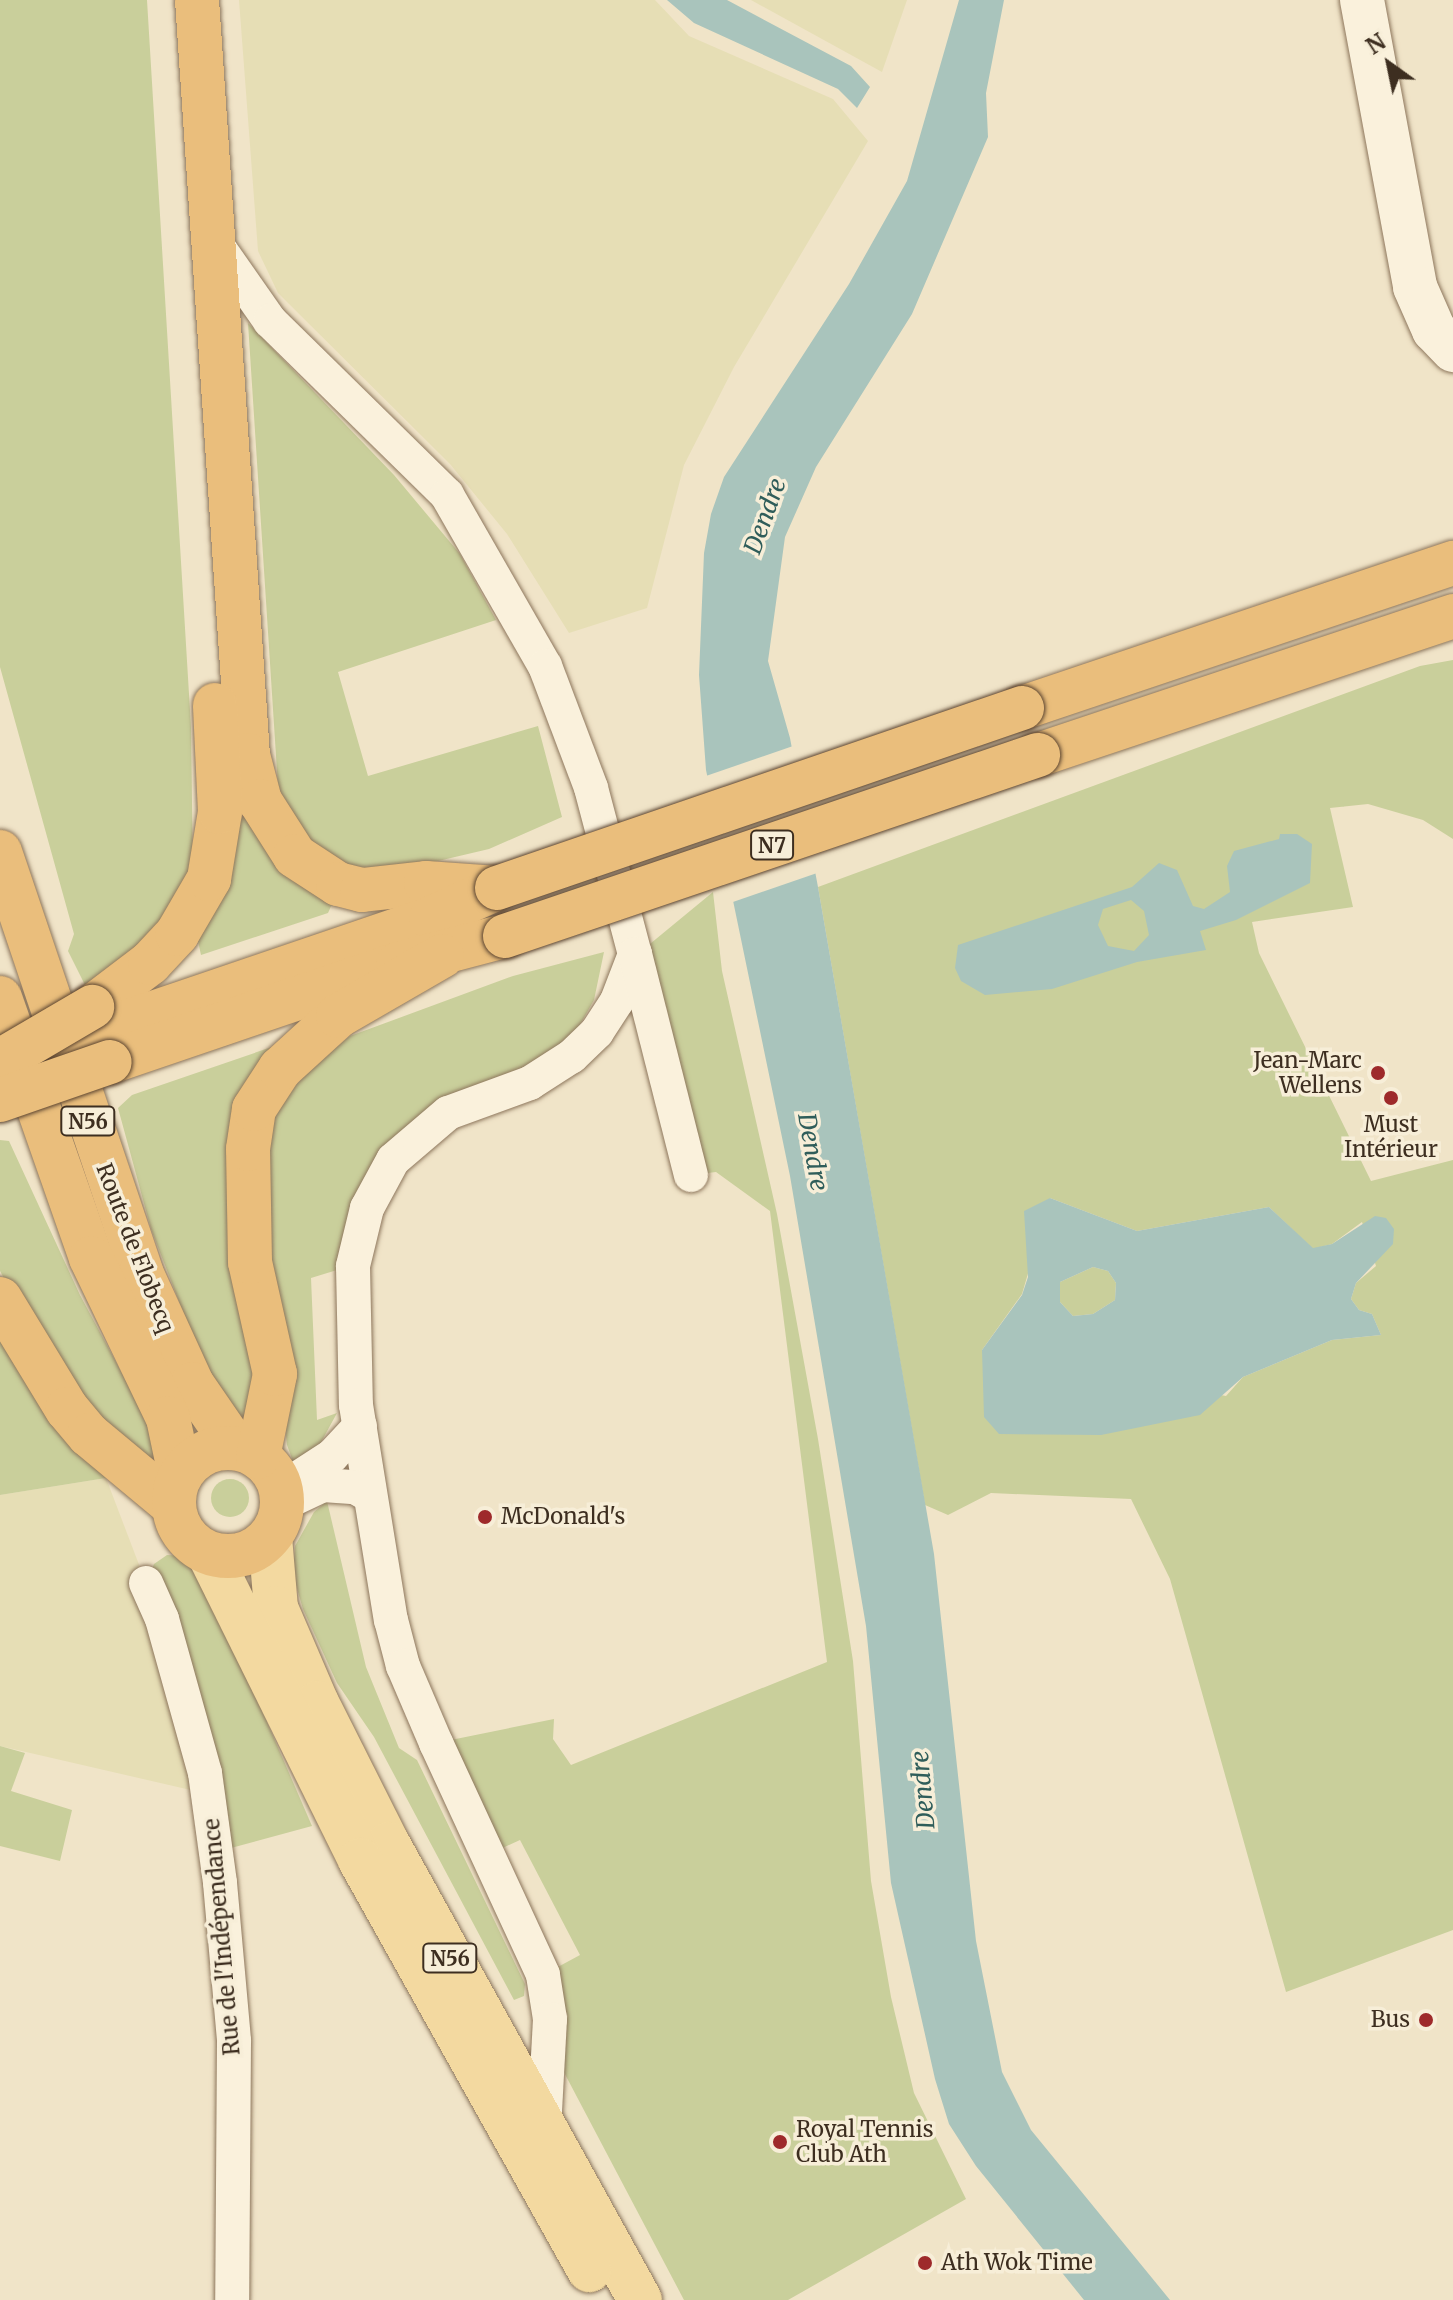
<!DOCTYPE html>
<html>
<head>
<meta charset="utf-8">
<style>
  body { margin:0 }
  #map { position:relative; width:1453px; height:2300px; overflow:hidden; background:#f0e4c8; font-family:Merriweather,serif }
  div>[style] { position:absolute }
  .farmland>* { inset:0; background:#e6deb5 }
  .green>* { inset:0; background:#c9cf9b }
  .round { border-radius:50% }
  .water>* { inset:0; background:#a9c4bc }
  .pier>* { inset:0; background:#f0e4c8 }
  .roads { filter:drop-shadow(0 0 2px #8d765c) drop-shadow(0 0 2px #8d765c) }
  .minor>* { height:34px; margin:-17px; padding:0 17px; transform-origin:17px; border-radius:17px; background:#faf1dc }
  .tertiary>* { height:44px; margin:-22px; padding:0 22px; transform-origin:22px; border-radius:22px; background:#faf1dc }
  .primary>* { height:44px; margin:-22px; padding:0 22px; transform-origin:22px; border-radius:22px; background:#f3d9a0 }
  .trunk>* { height:44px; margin:-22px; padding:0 22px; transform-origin:22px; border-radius:22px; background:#eabe7c }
  .trunk>.ring { margin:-22px; padding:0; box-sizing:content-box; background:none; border:44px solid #eabe7c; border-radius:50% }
  .bridges { filter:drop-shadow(0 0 2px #5b4430) drop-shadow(0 0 2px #5b4430) }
  .trunk-bridge>* { height:44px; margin:-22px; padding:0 22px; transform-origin:22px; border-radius:22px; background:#eabe7c }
  .dots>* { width:22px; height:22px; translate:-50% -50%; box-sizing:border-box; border:4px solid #f7eed8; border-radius:50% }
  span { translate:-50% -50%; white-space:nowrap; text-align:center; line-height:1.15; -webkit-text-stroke:7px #f7eed8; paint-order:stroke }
  .shield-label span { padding:2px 6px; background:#f7eed8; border:2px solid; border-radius:6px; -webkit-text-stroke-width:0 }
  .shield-label { font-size:20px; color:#3d2e20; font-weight:700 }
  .poi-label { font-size:22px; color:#3d2e20 }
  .right { translate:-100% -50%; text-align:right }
  .left { translate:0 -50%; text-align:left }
  .street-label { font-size:22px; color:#3d2e20 }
  .water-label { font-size:24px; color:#2f5d5a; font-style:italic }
  .north { position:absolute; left:1349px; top:24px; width:80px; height:80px; -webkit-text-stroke:6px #f7eed8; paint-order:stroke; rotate:327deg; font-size:22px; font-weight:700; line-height:32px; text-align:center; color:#3d2e20 }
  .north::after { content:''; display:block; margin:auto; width:28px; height:36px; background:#3d2e20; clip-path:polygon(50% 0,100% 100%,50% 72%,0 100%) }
</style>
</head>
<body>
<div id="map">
  <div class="farmland">
    <div style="clip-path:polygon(239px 0,655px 0,689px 36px,833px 99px,868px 141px,734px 367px,684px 465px,647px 608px,569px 633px,507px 534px,450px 464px,278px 293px,258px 251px)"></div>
    <div style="clip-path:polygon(751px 0,907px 0,882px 72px)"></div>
    <div style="clip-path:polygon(106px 1478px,146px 1583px,208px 1794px,0 1746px,0 1495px)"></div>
  </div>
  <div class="green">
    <div style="clip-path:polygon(0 0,147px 0,191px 727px,193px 875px,157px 932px,87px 989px,68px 951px,74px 934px,0 667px)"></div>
    <div style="clip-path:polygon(248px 323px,394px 475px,460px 554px,496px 620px,338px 672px,368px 776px,538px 726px,562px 817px,489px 849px,404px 869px,351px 870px,306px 845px,279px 802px)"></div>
    <div style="clip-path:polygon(evenodd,1453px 660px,1453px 839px,1423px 820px,1368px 804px,1330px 808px,1353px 907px,1252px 922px,1259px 953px,1371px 1181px,1453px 1160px,1453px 1930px,1286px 1992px,1170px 1579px,1131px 1499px,991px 1493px,948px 1515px,925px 1505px,818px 887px,1420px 666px,1453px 660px,1050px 1198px,1137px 1231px,1269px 1207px,1313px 1249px,1332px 1244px,1362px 1222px,1376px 1266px,1356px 1283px,1351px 1299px,1359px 1310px,1372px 1314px,1381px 1335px,1332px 1340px,1243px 1377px,1226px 1396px,982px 1350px,1022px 1294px,1050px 1198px)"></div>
    <div style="clip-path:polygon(238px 816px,248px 817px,332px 904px,328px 913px,201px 955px,198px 941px,227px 890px)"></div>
    <div style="clip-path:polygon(713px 892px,722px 971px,777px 1214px,818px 1439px,853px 1661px,871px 1881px,891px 1997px,914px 2093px,966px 2199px,788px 2300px,684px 2300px,548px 2042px,543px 1975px,580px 1955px,520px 1840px,487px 1855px,436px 1743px,554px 1719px,553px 1739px,571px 1765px,827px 1662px,770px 1211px,716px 1172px,691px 1175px,639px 953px)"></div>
    <div style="clip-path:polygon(604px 952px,594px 1000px,573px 1037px,545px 1066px,422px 1116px,337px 1270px,311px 1278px,317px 1420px,337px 1413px,314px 1455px,295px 1467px,287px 1445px,268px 1272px,264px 1162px,271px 1116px,312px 1066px,350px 1036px,513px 976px)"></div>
    <div style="clip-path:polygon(292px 1040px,260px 1078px,254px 1434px,228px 1415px,187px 1322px,151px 1229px,118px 1108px,132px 1095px)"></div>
    <div style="clip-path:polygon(0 1140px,9px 1141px,80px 1295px,146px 1418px,162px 1477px,69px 1396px,0 1271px)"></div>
    <div style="clip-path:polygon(1093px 1267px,1108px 1271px,1116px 1283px,1115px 1300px,1093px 1314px,1073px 1316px,1060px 1302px,1060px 1282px)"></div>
    <div style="clip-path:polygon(0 1334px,62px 1436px,106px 1478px,0 1495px)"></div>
    <div class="round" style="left:211px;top:1479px;width:38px;height:38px"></div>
    <div style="clip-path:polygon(327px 1501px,366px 1667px,399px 1748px,417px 1760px,525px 1984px,524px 1996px,514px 2000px,374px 1737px,337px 1683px,303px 1609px,293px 1575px,295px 1546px,314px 1512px)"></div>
    <div style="clip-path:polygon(167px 1555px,186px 1556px,199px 1565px,312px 1826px,231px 1848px,146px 1583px,154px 1564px)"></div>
    <div style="clip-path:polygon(0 1746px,25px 1753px,11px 1791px,72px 1810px,60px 1861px,0 1846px)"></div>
  </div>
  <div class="water">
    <div style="clip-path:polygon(667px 0,727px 0,851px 66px,870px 87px,857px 108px,838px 89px,694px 23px)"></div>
    <div style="clip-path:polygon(959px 0,1004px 0,986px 93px,988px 137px,912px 314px,816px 467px,785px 537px,768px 661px,790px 738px,818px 887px,934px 1554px,976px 1941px,1002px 2072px,1031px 2130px,1170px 2300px,1084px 2300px,976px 2166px,949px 2124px,935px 2079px,891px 1883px,866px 1626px,790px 1176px,706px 770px,699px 675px,704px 553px,711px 514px,724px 477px,849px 284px,907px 181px)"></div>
    <div style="clip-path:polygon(evenodd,1280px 834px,1297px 834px,1312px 844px,1310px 883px,1236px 920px,1200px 931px,1206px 950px,1137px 962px,1052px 989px,985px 995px,961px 981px,955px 968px,958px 945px,1132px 887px,1159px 863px,1177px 870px,1193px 906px,1204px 909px,1230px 892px,1227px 866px,1234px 851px,1279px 839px,1280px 834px,1131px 900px,1144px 911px,1149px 935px,1134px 951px,1108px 946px,1098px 925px,1103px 909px,1131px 900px)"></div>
    <div style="clip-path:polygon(evenodd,1050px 1198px,1137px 1231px,1269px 1207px,1313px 1248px,1332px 1244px,1375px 1216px,1386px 1218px,1394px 1229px,1393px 1244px,1356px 1283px,1351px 1299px,1359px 1310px,1372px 1314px,1381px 1335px,1332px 1340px,1243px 1377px,1200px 1415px,1101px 1435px,999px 1434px,984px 1417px,982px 1350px,1022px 1295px,1028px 1277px,1024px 1211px,1050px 1198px,1093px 1267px,1108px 1271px,1116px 1283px,1115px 1300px,1093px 1314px,1073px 1316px,1060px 1302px,1060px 1282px,1093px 1267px)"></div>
  </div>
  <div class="pier">
    <div style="clip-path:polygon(796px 745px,820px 872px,730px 903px,703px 777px)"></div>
  </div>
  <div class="roads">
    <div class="minor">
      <div style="left:214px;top:241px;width:98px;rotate:55deg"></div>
      <div style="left:270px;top:321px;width:248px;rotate:44.5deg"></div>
      <div style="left:447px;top:495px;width:197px;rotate:60.2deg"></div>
      <div style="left:545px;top:666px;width:130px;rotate:69.3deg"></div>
      <div style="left:591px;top:788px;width:172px;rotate:75.2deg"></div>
      <div style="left:635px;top:954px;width:50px;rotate:111deg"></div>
      <div style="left:617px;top:1001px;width:37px;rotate:123deg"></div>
      <div style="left:597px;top:1032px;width:35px;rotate:136deg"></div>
      <div style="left:572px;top:1056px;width:50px;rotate:147.3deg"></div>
      <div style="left:530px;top:1083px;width:87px;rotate:159.9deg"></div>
      <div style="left:448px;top:1113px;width:72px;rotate:139.5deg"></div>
      <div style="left:393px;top:1160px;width:55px;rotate:118.4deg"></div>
      <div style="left:367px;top:1208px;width:60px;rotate:103.6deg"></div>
      <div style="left:353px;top:1266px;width:139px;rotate:88.8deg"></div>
      <div style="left:356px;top:1405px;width:218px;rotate:80.8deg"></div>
      <div style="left:391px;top:1620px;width:48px;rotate:75.4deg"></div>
      <div style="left:403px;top:1666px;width:84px;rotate:66.8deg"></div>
      <div style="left:436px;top:1743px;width:255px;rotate:65.2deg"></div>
      <div style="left:543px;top:1975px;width:45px;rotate:81deg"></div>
      <div style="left:550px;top:2019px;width:111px;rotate:93.1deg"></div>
      <div style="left:635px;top:954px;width:228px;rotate:75.8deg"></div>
      <div style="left:281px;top:1489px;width:61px;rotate:-32.9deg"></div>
      <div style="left:332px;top:1456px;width:41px;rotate:-47deg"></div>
      <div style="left:291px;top:1500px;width:35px;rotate:-25deg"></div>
      <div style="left:323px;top:1485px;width:32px;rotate:4deg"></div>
      <div style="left:355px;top:1487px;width:16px;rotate:30deg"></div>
      <div style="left:146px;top:1583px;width:39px;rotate:66deg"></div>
      <div style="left:162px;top:1619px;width:160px;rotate:74.4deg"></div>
      <div style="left:205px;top:1773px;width:111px;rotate:82.2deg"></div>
      <div style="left:220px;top:1883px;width:159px;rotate:84.9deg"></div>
      <div style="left:234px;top:2041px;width:259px;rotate:90.4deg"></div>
    </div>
    <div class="tertiary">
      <div style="left:1362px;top:0;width:292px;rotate:79.5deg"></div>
      <div style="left:1415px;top:287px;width:47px;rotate:66.2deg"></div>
      <div style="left:1434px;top:330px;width:28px;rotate:46deg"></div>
    </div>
    <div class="primary">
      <div style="left:270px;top:1537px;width:71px;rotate:85.2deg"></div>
      <div style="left:276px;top:1608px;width:103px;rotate:66.7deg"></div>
      <div style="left:317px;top:1703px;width:158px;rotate:63.3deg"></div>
      <div style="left:388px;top:1844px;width:521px;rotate:61.07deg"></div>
      <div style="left:209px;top:1554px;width:341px;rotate:63.7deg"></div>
      <div style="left:360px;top:1860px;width:470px;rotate:60.8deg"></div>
    </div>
    <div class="trunk">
      <div style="left:197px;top:0;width:757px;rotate:86.14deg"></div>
      <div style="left:248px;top:755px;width:48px;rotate:75.4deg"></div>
      <div style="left:260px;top:801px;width:65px;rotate:57.5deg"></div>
      <div style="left:295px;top:856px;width:51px;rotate:33.1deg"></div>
      <div style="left:338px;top:884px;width:25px;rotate:14deg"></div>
      <div style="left:362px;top:890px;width:64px;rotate:-6.2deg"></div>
      <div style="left:426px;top:883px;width:71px;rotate:4deg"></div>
      <div style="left:1022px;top:708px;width:455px;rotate:-18.6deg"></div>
      <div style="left:1038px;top:755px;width:438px;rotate:-18.5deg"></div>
      <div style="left:0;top:852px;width:443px;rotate:71.4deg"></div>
      <div style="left:141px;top:1272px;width:123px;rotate:65.5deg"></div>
      <div style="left:192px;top:1384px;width:78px;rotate:55.5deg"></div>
      <div style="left:0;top:998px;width:275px;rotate:70.7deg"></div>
      <div style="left:91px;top:1258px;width:178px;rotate:64.3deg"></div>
      <div style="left:168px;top:1418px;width:58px;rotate:78.1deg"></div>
      <div style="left:92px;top:1007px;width:73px;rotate:-37.2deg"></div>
      <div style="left:150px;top:963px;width:40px;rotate:-47deg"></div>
      <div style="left:177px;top:934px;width:64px;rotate:-59.8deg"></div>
      <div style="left:209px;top:879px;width:68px;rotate:-80.7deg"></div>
      <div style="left:220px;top:812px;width:107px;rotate:-92.7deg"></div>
      <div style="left:100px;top:1031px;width:350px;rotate:-18.8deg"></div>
      <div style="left:431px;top:918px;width:66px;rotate:-24.2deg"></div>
      <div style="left:110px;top:1062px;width:304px;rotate:-18.8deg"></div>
      <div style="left:398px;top:964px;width:111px;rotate:-14.7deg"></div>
      <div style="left:0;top:1299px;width:129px;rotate:58.7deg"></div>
      <div style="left:67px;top:1409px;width:34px;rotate:50deg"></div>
      <div style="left:89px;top:1435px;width:109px;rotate:39.8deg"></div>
      <div class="ring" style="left:174px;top:1448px;width:64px;height:64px"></div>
      <div style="left:258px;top:1457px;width:85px;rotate:-78.4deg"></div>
      <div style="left:275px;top:1374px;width:115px;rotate:-102.6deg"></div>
      <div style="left:250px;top:1262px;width:113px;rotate:-91deg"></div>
      <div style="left:248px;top:1149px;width:40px;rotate:-81.5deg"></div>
      <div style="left:254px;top:1109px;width:48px;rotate:-57deg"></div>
      <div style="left:280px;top:1069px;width:79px;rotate:-42.4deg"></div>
      <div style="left:338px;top:1016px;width:120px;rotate:-30deg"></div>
    </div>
  </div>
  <div class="bridges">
    <div class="trunk-bridge">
      <div style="left:497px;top:888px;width:555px;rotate:-18.92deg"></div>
      <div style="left:505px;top:936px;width:563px;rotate:-18.76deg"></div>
      <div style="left:0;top:1061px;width:107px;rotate:-30.4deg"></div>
      <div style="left:0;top:1100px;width:116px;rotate:-19.1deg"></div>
    </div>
  </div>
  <div class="dots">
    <div style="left:1378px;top:1073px;background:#9e2a2b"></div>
    <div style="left:1391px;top:1098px;background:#9e2a2b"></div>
    <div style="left:485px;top:1517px;background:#9e2a2b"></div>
    <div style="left:1426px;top:2020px;background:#9e2a2b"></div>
    <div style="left:780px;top:2142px;background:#9e2a2b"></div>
    <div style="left:925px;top:2263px;background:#9e2a2b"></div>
  </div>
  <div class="shield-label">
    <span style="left:772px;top:845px">N7</span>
    <span style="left:88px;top:1121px">N56</span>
    <span style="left:450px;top:1958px">N56</span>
  </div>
  <div class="poi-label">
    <span class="right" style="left:1362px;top:1073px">Jean-Marc<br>Wellens</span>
    <span style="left:1391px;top:1137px">Must<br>Intérieur</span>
    <span class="left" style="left:501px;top:1517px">McDonald's</span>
    <span class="right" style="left:1410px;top:2020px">Bus</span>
    <span class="left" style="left:796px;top:2142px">Royal Tennis<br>Club Ath</span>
    <span class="left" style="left:941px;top:2263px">Ath Wok Time</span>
  </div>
  <div class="street-label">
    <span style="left:135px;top:1248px;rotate:69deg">Route de Flobecq</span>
    <span style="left:222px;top:1937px;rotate:-95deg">Rue de l'Indépendance</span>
  </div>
  <div class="water-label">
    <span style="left:765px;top:516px;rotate:-70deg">Dendre</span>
    <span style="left:813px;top:1152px;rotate:80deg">Dendre</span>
    <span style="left:923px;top:1790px;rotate:-95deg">Dendre</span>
  </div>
  <div class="north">N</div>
</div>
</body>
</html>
